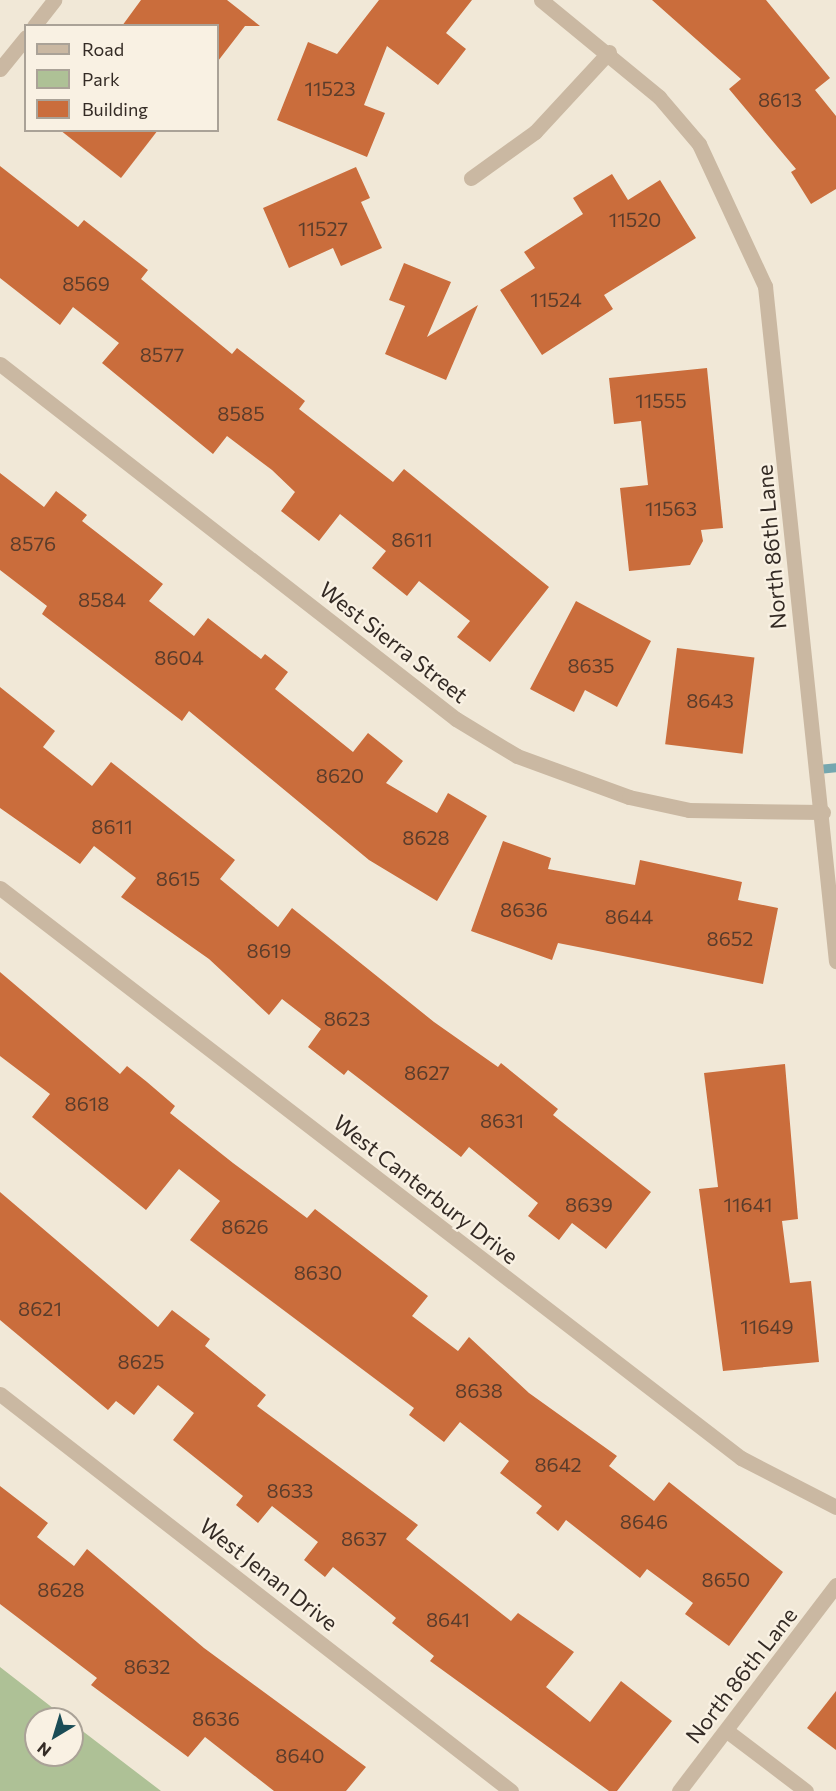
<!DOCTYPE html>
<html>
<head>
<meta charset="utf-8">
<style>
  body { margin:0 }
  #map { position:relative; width:836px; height:1791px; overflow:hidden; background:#f1e8d7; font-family:Commissioner,sans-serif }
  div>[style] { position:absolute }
  .green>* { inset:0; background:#aec196 }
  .stream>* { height:9px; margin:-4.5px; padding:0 4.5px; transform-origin:4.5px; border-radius:4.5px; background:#75a7af }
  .building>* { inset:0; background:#ca6d3c; transform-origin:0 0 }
  .minor>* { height:15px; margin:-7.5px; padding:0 7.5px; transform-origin:7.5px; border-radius:7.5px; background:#cab8a2 }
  span { translate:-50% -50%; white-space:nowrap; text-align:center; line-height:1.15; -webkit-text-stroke:4.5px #f9f1e3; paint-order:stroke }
  .number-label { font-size:20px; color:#5a3c2b }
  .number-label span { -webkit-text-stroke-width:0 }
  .street-label { font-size:22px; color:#342b25 }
  .legend { position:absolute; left:24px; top:24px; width:195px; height:108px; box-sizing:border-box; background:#f9f1e3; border:2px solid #aaa297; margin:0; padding:8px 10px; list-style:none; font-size:18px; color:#342b25 }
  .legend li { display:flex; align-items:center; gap:12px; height:30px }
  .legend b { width:30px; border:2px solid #aaa297 }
  .north { position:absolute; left:24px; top:1707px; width:60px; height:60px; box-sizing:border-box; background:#f9f1e3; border:2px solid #aaa297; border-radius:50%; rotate:218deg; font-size:16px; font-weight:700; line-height:24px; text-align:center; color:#342b25 }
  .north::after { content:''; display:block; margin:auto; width:21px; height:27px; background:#1a4c56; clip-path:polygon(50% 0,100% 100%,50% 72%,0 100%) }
</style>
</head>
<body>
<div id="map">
  <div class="green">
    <div style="clip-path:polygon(0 1667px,67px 1719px,36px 1719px,36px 1755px,72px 1755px,72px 1723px,161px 1791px,0 1791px)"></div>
  </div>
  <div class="stream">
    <div style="left:818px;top:769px;width:18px;rotate:-6deg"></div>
  </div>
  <div class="building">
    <div style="clip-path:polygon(141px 0,227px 0,260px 26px,245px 26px,218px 61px,218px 26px,122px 26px)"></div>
    <div style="clip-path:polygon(379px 0,472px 0,446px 33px,466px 49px,438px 85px,387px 46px,364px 105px,385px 113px,367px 157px,277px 120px,308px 42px,337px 54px)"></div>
    <div style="clip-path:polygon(652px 0,766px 0,830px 78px,815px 90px,836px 116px,836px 189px,811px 204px,791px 172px,796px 169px,729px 89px,741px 79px)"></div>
    <div style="clip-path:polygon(60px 130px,158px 130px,121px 178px)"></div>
    <div style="clip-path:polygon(0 166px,78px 227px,84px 220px,148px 270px,141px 279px,232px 354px,237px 348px,305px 401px,299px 409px,393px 482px,404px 469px,549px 587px,490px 662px,457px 637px,470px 621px,419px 581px,407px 596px,372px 568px,386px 551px,340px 514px,319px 541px,281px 511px,295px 492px,272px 470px,227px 436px,213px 454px,102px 363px,119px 343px,73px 307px,60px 325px,0 278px)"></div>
    <div style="clip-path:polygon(356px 167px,370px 198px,361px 202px,382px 248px,341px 266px,333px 248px,289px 268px,263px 208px)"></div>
    <div style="clip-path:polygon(612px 174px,628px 200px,660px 180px,696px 238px,604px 295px,613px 309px,542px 355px,500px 290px,535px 268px,524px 252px,583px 214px,573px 198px)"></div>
    <div style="clip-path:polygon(404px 263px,451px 282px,427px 337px,478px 305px,446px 380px,385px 354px,405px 306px,389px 300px)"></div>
    <div style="clip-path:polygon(707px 368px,723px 528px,701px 530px,703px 541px,690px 565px,629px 571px,620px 488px,648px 485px,641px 421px,614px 424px,609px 378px)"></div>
    <div style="clip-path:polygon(0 473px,44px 507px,56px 491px,87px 515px,82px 521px,163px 584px,149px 601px,194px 636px,208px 618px,261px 659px,265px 654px,288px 672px,275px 689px,353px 752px,368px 733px,403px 761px,386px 783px,437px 813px,448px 793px,487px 816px,437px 901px,369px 860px,189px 711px,182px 721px,42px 614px,47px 606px,0 570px)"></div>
    <div style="clip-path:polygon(576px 601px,651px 641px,617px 707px,585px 690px,574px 712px,530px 689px)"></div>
    <div style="left:677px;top:648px;width:78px;height:97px;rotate:7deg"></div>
    <div style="clip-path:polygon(0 687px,55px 731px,43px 747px,92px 786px,111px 762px,235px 860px,220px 879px,278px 927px,292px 908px,434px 1022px,498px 1067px,501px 1063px,558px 1109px,553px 1115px,651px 1192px,606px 1249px,572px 1223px,559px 1240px,528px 1216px,538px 1203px,469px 1147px,461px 1157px,348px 1070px,344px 1075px,308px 1047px,321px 1029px,282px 999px,269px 1015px,209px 959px,121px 897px,136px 878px,94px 846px,80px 864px,0 808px)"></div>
    <div style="clip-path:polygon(503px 841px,551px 858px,548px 869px,635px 885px,640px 860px,742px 882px,738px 900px,778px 908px,763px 984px,558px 943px,552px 960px,471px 931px)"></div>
    <div style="clip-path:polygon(0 972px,120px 1074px,127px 1066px,147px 1082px,175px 1106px,170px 1113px,233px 1163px,307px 1218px,315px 1209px,428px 1296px,412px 1316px,458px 1351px,469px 1337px,529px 1393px,617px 1456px,609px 1466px,654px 1501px,669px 1482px,783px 1572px,729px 1646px,685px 1614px,693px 1603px,647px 1569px,640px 1578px,566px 1520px,558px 1531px,536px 1513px,542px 1506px,500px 1473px,509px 1461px,460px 1422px,444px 1442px,409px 1415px,414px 1408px,190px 1240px,220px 1201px,179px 1169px,146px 1210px,32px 1117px,50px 1094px,0 1056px)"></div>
    <div style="clip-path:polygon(785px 1064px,798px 1219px,782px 1221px,790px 1283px,811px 1281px,819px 1362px,723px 1371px,699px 1189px,718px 1187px,704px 1073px)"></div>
    <div style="clip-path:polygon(0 1192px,158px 1327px,172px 1310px,210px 1339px,205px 1346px,266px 1395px,257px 1406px,418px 1525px,406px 1539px,511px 1621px,518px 1613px,574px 1652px,546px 1687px,590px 1722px,621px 1681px,672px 1721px,617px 1791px,609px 1791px,430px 1661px,434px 1656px,392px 1623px,396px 1618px,333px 1567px,325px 1577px,304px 1560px,318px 1542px,272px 1506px,258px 1523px,236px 1505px,243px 1496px,173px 1440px,194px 1413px,158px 1385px,134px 1415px,116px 1401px,108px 1410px,0 1320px)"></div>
    <div style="clip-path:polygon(0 1486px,48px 1523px,37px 1537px,74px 1566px,87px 1549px,204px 1648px,366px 1767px,346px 1791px,274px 1791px,205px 1737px,188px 1757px,91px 1685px,97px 1678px,0 1604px)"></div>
    <div style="clip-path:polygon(836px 1691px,836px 1750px,807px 1728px)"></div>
  </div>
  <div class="minor">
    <div style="left:541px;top:0;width:153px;rotate:39.4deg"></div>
    <div style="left:659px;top:97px;width:62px;rotate:49.6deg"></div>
    <div style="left:699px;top:144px;width:157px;rotate:65.1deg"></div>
    <div style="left:765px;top:286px;width:679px;rotate:84deg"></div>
    <div style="left:34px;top:26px;width:33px;rotate:-52deg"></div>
    <div style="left:0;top:69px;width:41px;rotate:-50.9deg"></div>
    <div style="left:471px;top:178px;width:79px;rotate:-35.7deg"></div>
    <div style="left:535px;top:132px;width:109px;rotate:-47.2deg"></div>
    <div style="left:0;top:364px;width:578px;rotate:37.9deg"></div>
    <div style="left:456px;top:719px;width:71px;rotate:31.2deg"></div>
    <div style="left:517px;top:756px;width:119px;rotate:20.1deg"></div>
    <div style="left:629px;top:797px;width:61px;rotate:12.2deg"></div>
    <div style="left:689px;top:810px;width:134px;rotate:0.9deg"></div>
    <div style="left:0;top:888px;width:935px;rotate:37.57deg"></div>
    <div style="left:741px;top:1458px;width:107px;rotate:27.3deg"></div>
    <div style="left:0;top:1394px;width:647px;rotate:37.84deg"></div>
    <div style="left:727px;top:1731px;width:99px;rotate:37.2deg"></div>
    <div style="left:679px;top:1791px;width:259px;rotate:-52.7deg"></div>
  </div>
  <div class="number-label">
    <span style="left:330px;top:88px">11523</span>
    <span style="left:780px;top:99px">8613</span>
    <span style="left:635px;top:219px">11520</span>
    <span style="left:323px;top:228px">11527</span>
    <span style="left:86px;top:283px">8569</span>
    <span style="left:556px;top:299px">11524</span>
    <span style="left:162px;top:354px">8577</span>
    <span style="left:661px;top:400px">11555</span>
    <span style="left:241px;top:413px">8585</span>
    <span style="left:671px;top:508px">11563</span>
    <span style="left:412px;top:539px">8611</span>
    <span style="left:33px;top:543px">8576</span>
    <span style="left:102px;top:599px">8584</span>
    <span style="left:179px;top:657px">8604</span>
    <span style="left:591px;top:665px">8635</span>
    <span style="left:710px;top:700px">8643</span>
    <span style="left:340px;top:775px">8620</span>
    <span style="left:112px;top:826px">8611</span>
    <span style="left:426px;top:837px">8628</span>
    <span style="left:178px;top:878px">8615</span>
    <span style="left:524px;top:909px">8636</span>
    <span style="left:629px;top:916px">8644</span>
    <span style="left:730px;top:938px">8652</span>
    <span style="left:269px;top:950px">8619</span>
    <span style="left:347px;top:1018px">8623</span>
    <span style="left:427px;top:1072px">8627</span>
    <span style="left:87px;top:1103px">8618</span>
    <span style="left:502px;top:1120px">8631</span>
    <span style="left:589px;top:1204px">8639</span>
    <span style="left:748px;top:1204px">11641</span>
    <span style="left:245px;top:1226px">8626</span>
    <span style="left:318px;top:1272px">8630</span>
    <span style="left:40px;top:1308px">8621</span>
    <span style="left:767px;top:1326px">11649</span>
    <span style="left:141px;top:1361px">8625</span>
    <span style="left:479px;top:1390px">8638</span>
    <span style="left:558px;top:1464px">8642</span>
    <span style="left:290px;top:1490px">8633</span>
    <span style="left:644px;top:1521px">8646</span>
    <span style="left:364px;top:1538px">8637</span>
    <span style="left:726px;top:1579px">8650</span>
    <span style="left:61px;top:1589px">8628</span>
    <span style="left:448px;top:1619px">8641</span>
    <span style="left:147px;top:1666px">8632</span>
    <span style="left:216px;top:1718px">8636</span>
    <span style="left:300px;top:1755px">8640</span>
  </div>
  <div class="street-label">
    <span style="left:771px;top:547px;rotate:-95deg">North 86th Lane</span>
    <span style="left:394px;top:642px;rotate:38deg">West Sierra Street</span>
    <span style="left:426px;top:1189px;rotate:38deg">West Canterbury Drive</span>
    <span style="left:269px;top:1574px;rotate:38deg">West Jenan Drive</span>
    <span style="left:741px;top:1675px;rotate:-52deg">North 86th Lane</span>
  </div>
  <ul class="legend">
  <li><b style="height:8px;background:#cab8a2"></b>Road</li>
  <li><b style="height:16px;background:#aec196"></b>Park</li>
  <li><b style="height:16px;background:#ca6d3c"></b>Building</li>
  </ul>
  <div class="north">N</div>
</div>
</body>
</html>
